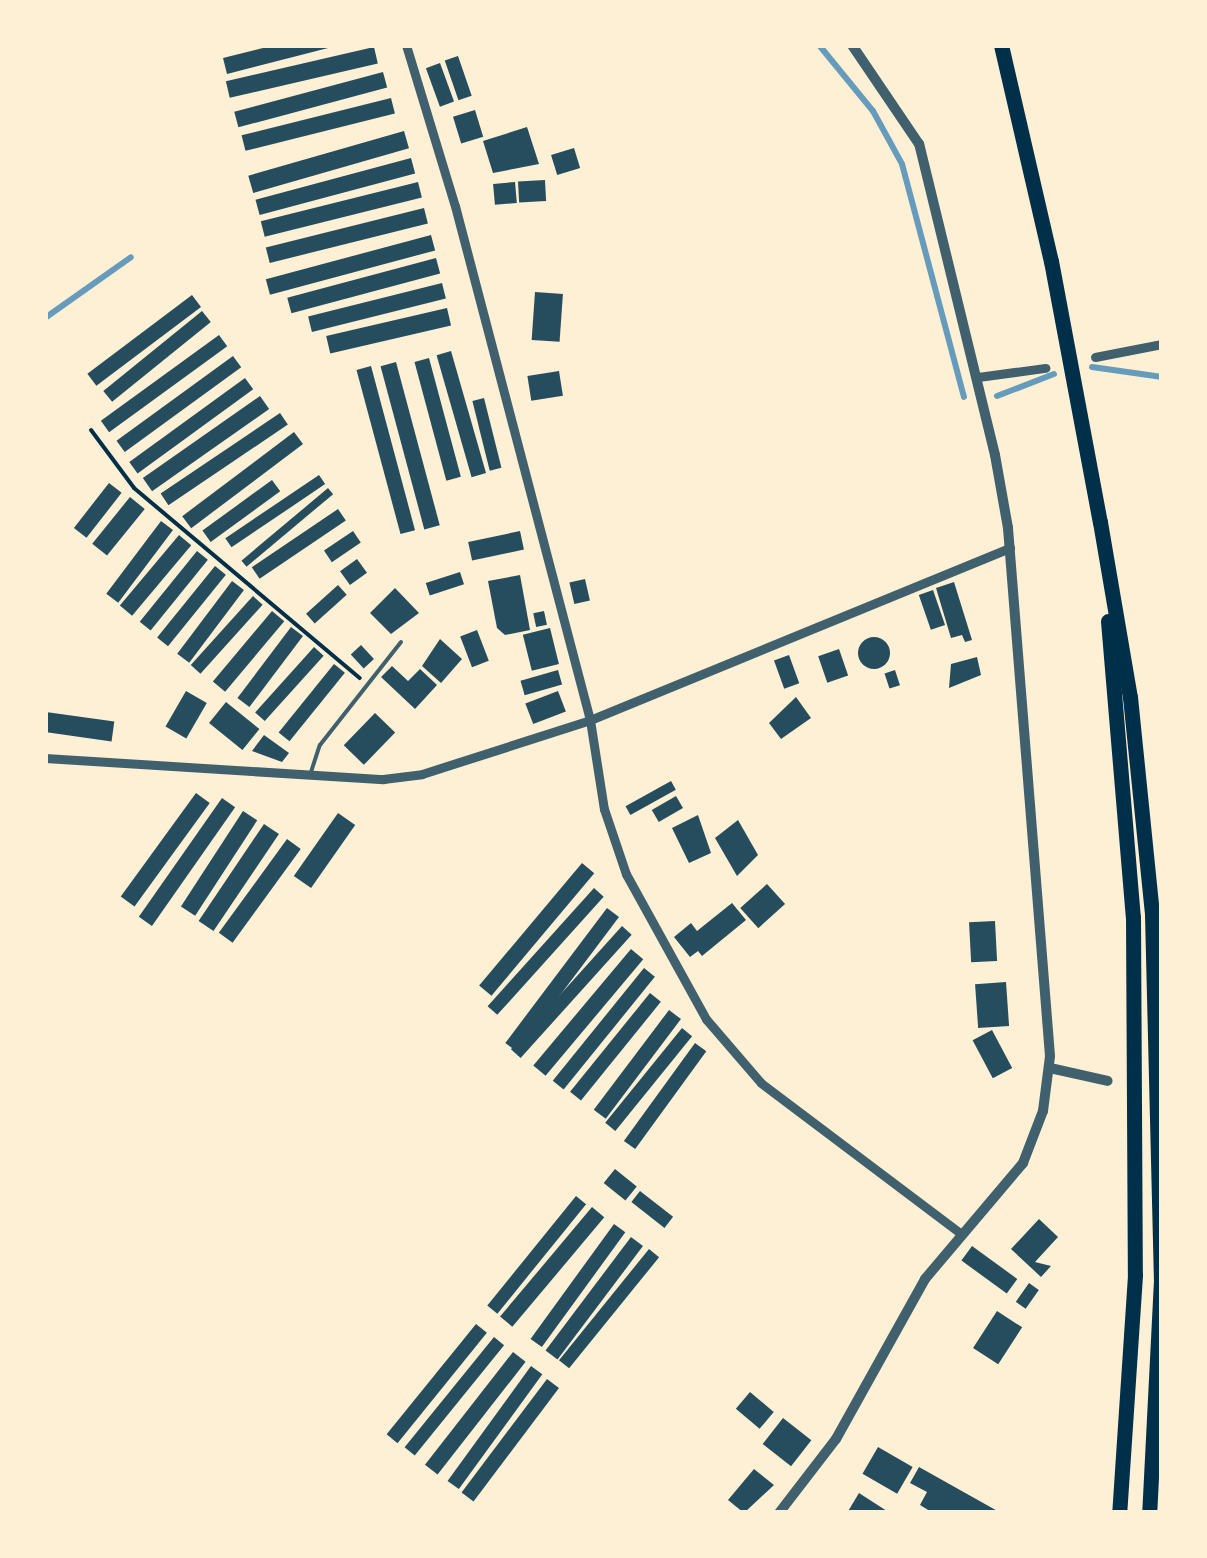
<!DOCTYPE html>
<html>
<head>
<meta charset="utf-8">
<style>
  body { margin:0 }
  #map { position:relative; width:1207px; height:1558px; overflow:hidden; background:#fdf0d5; font-family:Roboto,sans-serif }
  div>[style] { position:absolute }
  .stream>* { height:6px; margin:-3px; padding:0 3px; transform-origin:3px; border-radius:3px; background:#669bbc }
  .building>* { inset:0; background:#264d5e; transform-origin:0 0 }
  .round { border-radius:50% }
  .path>* { height:4px; margin:-2px; padding:0 2px; transform-origin:2px; border-radius:2px; background:#003049 }
  .service>* { height:4px; margin:-2px; padding:0 2px; transform-origin:2px; border-radius:2px; background:#3f606c }
  .minor>* { height:9px; margin:-4.5px; padding:0 4.5px; transform-origin:4.5px; border-radius:4.5px; background:#3f606c }
  .tertiary>* { height:10px; margin:-5px; padding:0 5px; transform-origin:5px; border-radius:5px; background:#3f606c }
  .motorway>* { height:15px; margin:-7.5px; padding:0 7.5px; transform-origin:7.5px; border-radius:7.5px; background:#003049 }
  span { translate:-50% -50%; white-space:nowrap; text-align:center; line-height:1.15; -webkit-text-stroke:8px #fdf0d5; paint-order:stroke }
  .frame { position:absolute; inset:0; border:48px solid #fdf0d5; pointer-events:none }
</style>
</head>
<body>
<div id="map">
  <div class="stream">
    <div style="left:819px;top:45px;width:85px;rotate:50.7deg"></div>
    <div style="left:873px;top:111px;width:60px;rotate:61.3deg"></div>
    <div style="left:902px;top:164px;width:241px;rotate:75.1deg"></div>
    <div style="left:45px;top:318px;width:105px;rotate:-35.3deg"></div>
    <div style="left:1092px;top:367px;width:71px;rotate:8.1deg"></div>
    <div style="left:997px;top:396px;width:61px;rotate:-21.1deg"></div>
  </div>
  <div class="building">
    <div style="clip-path:polygon(275px 45px,336px 45px,336px 46px,227px 74px,223px 58px)"></div>
    <div style="left:374px;top:47px;width:17px;height:152px;rotate:77deg"></div>
    <div style="left:458px;top:56px;width:42px;height:14px;rotate:71deg"></div>
    <div style="left:440px;top:63px;width:41px;height:15px;rotate:70deg"></div>
    <div style="left:383px;top:72px;width:16px;height:154px;rotate:75deg"></div>
    <div style="left:391px;top:98px;width:16px;height:154px;rotate:76deg"></div>
    <div style="left:475px;top:110px;width:28px;height:23px;rotate:73deg"></div>
    <div style="clip-path:polygon(527px 127px,539px 164px,493px 173px,483px 141px)"></div>
    <div style="left:404px;top:131px;width:18px;height:162px;rotate:74deg"></div>
    <div style="left:574px;top:148px;width:21px;height:24px;rotate:73deg"></div>
    <div style="left:411px;top:158px;width:16px;height:161px;rotate:75deg"></div>
    <div style="left:545px;top:180px;width:21px;height:27px;rotate:87deg"></div>
    <div style="left:418px;top:182px;width:16px;height:162px;rotate:76deg"></div>
    <div style="left:515px;top:182px;width:21px;height:22px;rotate:85deg"></div>
    <div style="left:424px;top:208px;width:16px;height:163px;rotate:76deg"></div>
    <div style="left:431px;top:235px;width:16px;height:171px;rotate:75deg"></div>
    <div style="left:436px;top:258px;width:16px;height:154px;rotate:75deg"></div>
    <div style="left:442px;top:283px;width:16px;height:138px;rotate:76deg"></div>
    <div style="left:535px;top:292px;width:28px;height:48px;rotate:4deg"></div>
    <div style="left:192px;top:295px;width:15px;height:131px;rotate:53deg"></div>
    <div style="left:447px;top:308px;width:18px;height:124px;rotate:77deg"></div>
    <div style="left:202px;top:311px;width:14px;height:127px;rotate:51deg"></div>
    <div style="left:219px;top:335px;width:14px;height:146px;rotate:54deg"></div>
    <div style="left:451px;top:351px;width:127px;height:15px;rotate:74deg"></div>
    <div style="left:233px;top:356px;width:14px;height:144px;rotate:54deg"></div>
    <div style="left:429px;top:358px;width:123px;height:15px;rotate:75deg"></div>
    <div style="left:396px;top:362px;width:169px;height:16px;rotate:75deg"></div>
    <div style="left:371px;top:366px;width:170px;height:15px;rotate:75deg"></div>
    <div style="left:559px;top:371px;width:25px;height:32px;rotate:81deg"></div>
    <div style="left:245px;top:378px;width:14px;height:143px;rotate:54deg"></div>
    <div style="left:260px;top:396px;width:16px;height:143px;rotate:55deg"></div>
    <div style="left:484px;top:398px;width:72px;height:12px;rotate:76deg"></div>
    <div style="left:280px;top:413px;width:14px;height:144px;rotate:56deg"></div>
    <div style="left:294px;top:432px;width:15px;height:140px;rotate:53deg"></div>
    <div style="left:319px;top:475px;width:11px;height:113px;rotate:56deg"></div>
    <div style="left:272px;top:480px;width:14px;height:86px;rotate:54deg"></div>
    <div style="left:109px;top:483px;width:16px;height:57px;rotate:38deg"></div>
    <div style="left:328px;top:488px;width:8px;height:113px;rotate:50deg"></div>
    <div style="left:130px;top:497px;width:19px;height:60px;rotate:39deg"></div>
    <div style="left:338px;top:509px;width:14px;height:104px;rotate:56deg"></div>
    <div style="left:161px;top:521px;width:15px;height:91px;rotate:37deg"></div>
    <div style="left:353px;top:531px;width:14px;height:35px;rotate:56deg"></div>
    <div style="left:520px;top:531px;width:19px;height:53px;rotate:78deg"></div>
    <div style="left:179px;top:535px;width:16px;height:92px;rotate:40deg"></div>
    <div style="left:197px;top:551px;width:14px;height:91px;rotate:39deg"></div>
    <div style="left:357px;top:559px;width:17px;height:21px;rotate:54deg"></div>
    <div style="left:215px;top:566px;width:14px;height:92px;rotate:39deg"></div>
    <div style="left:460px;top:572px;width:13px;height:36px;rotate:72deg"></div>
    <div style="clip-path:polygon(520px 575px,530px 630px,505px 635px,497px 628px,488px 581px)"></div>
    <div style="left:585px;top:579px;width:22px;height:16px;rotate:77deg"></div>
    <div style="left:232px;top:581px;width:15px;height:91px;rotate:37deg"></div>
    <div style="clip-path:polygon(954px 582px,972px 640px,965px 642px,962px 635px,951px 638px,936px 588px)"></div>
    <div style="left:338px;top:585px;width:13px;height:43px;rotate:48deg"></div>
    <div style="clip-path:polygon(395px 588px,419px 613px,391px 634px,370px 613px)"></div>
    <div style="left:933px;top:590px;width:37px;height:15px;rotate:71deg"></div>
    <div style="left:253px;top:596px;width:13px;height:93px;rotate:42deg"></div>
    <div style="left:272px;top:611px;width:16px;height:92px;rotate:40deg"></div>
    <div style="left:544px;top:611px;width:14px;height:11px;rotate:78deg"></div>
    <div style="left:291px;top:627px;width:15px;height:89px;rotate:37deg"></div>
    <div style="left:550px;top:628px;width:37px;height:28px;rotate:76deg"></div>
    <div style="left:477px;top:630px;width:33px;height:18px;rotate:69deg"></div>
    <div class="round" style="left:858px;top:637px;width:32px;height:32px"></div>
    <div style="clip-path:polygon(440px 639px,462px 659px,441px 683px,422px 666px)"></div>
    <div style="left:361px;top:645px;width:19px;height:14px;rotate:47deg"></div>
    <div style="left:314px;top:647px;width:13px;height:88px;rotate:42deg"></div>
    <div style="left:839px;top:649px;width:28px;height:22px;rotate:71deg"></div>
    <div style="left:789px;top:655px;width:30px;height:16px;rotate:70deg"></div>
    <div style="clip-path:polygon(977px 657px,981px 675px,949px 688px,951px 664px)"></div>
    <div style="left:334px;top:664px;width:14px;height:88px;rotate:39deg"></div>
    <div style="clip-path:polygon(392px 666px,408px 681px,420px 669px,437px 685px,415px 709px,381px 677px)"></div>
    <div style="left:558px;top:670px;width:15px;height:39px;rotate:74deg"></div>
    <div style="left:895px;top:670px;width:16px;height:11px;rotate:72deg"></div>
    <div style="left:186px;top:691px;width:24px;height:41px;rotate:30deg"></div>
    <div style="left:558px;top:691px;width:22px;height:35px;rotate:69deg"></div>
    <div style="clip-path:polygon(796px 697px,811px 718px,781px 739px,769px 723px)"></div>
    <div style="left:226px;top:702px;width:43px;height:27px;rotate:39deg"></div>
    <div style="left:46px;top:712px;width:69px;height:20px;rotate:8deg"></div>
    <div style="left:375px;top:713px;width:28px;height:45px;rotate:44deg"></div>
    <div style="clip-path:polygon(264px 735px,289px 753px,282px 762px,252px 751px)"></div>
    <div style="left:671px;top:781px;width:10px;height:52px;rotate:61deg"></div>
    <div style="left:196px;top:793px;width:17px;height:128px;rotate:36deg"></div>
    <div style="left:676px;top:796px;width:14px;height:28px;rotate:60deg"></div>
    <div style="left:222px;top:798px;width:16px;height:145px;rotate:35deg"></div>
    <div style="left:243px;top:811px;width:17px;height:114px;rotate:33deg"></div>
    <div style="left:338px;top:813px;width:21px;height:77px;rotate:35deg"></div>
    <div style="clip-path:polygon(698px 815px,711px 853px,689px 863px,672px 828px)"></div>
    <div style="clip-path:polygon(738px 820px,758px 855px,737px 876px,715px 838px)"></div>
    <div style="left:264px;top:824px;width:18px;height:117px;rotate:34deg"></div>
    <div style="left:287px;top:839px;width:17px;height:116px;rotate:36deg"></div>
    <div style="left:582px;top:863px;width:16px;height:160px;rotate:40deg"></div>
    <div style="left:767px;top:884px;width:27px;height:36px;rotate:48deg"></div>
    <div style="left:594px;top:888px;width:13px;height:159px;rotate:42deg"></div>
    <div style="clip-path:polygon(732px 903px,746px 920px,702px 956px,698px 951px,690px 957px,674px 937px,691px 923px,697px 931px)"></div>
    <div style="left:607px;top:908px;width:15px;height:169px;rotate:37deg"></div>
    <div style="left:995px;top:921px;width:40px;height:26px;rotate:87deg"></div>
    <div style="left:622px;top:926px;width:13px;height:166px;rotate:42deg"></div>
    <div style="left:631px;top:949px;width:16px;height:152px;rotate:40deg"></div>
    <div style="left:644px;top:968px;width:14px;height:145px;rotate:39deg"></div>
    <div style="left:1006px;top:982px;width:44px;height:31px;rotate:86deg"></div>
    <div style="left:650px;top:993px;width:14px;height:127px;rotate:39deg"></div>
    <div style="left:669px;top:1010px;width:15px;height:125px;rotate:37deg"></div>
    <div style="left:682px;top:1028px;width:13px;height:122px;rotate:39deg"></div>
    <div style="left:992px;top:1030px;width:43px;height:22px;rotate:62deg"></div>
    <div style="left:695px;top:1043px;width:14px;height:121px;rotate:36deg"></div>
    <div style="left:615px;top:1169px;width:28px;height:18px;rotate:39deg"></div>
    <div style="left:640px;top:1191px;width:42px;height:14px;rotate:38deg"></div>
    <div style="left:576px;top:1196px;width:13px;height:141px;rotate:39deg"></div>
    <div style="left:592px;top:1207px;width:16px;height:143px;rotate:40deg"></div>
    <div style="clip-path:polygon(1039px 1219px,1058px 1237px,1035px 1262px,1051px 1266px,1041px 1277px,1011px 1249px)"></div>
    <div style="left:614px;top:1224px;width:14px;height:142px;rotate:36deg"></div>
    <div style="left:631px;top:1237px;width:15px;height:142px;rotate:37deg"></div>
    <div style="left:972px;top:1246px;width:56px;height:18px;rotate:36deg"></div>
    <div style="left:649px;top:1249px;width:13px;height:143px;rotate:39deg"></div>
    <div style="left:1029px;top:1283px;width:12px;height:23px;rotate:35deg"></div>
    <div style="left:997px;top:1311px;width:30px;height:44px;rotate:33deg"></div>
    <div style="left:476px;top:1324px;width:14px;height:142px;rotate:39deg"></div>
    <div style="left:494px;top:1337px;width:13px;height:142px;rotate:39deg"></div>
    <div style="left:513px;top:1352px;width:16px;height:143px;rotate:38deg"></div>
    <div style="left:531px;top:1366px;width:14px;height:142px;rotate:36deg"></div>
    <div style="left:547px;top:1379px;width:15px;height:142px;rotate:37deg"></div>
    <div style="left:750px;top:1392px;width:31px;height:22px;rotate:40deg"></div>
    <div style="left:783px;top:1418px;width:36px;height:33px;rotate:38deg"></div>
    <div style="left:878px;top:1447px;width:40px;height:31px;rotate:30deg"></div>
    <div style="clip-path:polygon(919px 1467px,1001px 1513px,933px 1513px,920px 1505px,927px 1492px,910px 1483px)"></div>
    <div style="clip-path:polygon(754px 1469px,774px 1485px,744px 1513px,728px 1500px)"></div>
    <div style="clip-path:polygon(859px 1493px,890px 1513px,847px 1513px)"></div>
  </div>
  <div class="path">
    <div style="left:91px;top:430px;width:72px;rotate:53.4deg"></div>
    <div style="left:134px;top:488px;width:295px;rotate:40.1deg"></div>
  </div>
  <div class="service">
    <div style="left:311px;top:772px;width:28px;rotate:-72deg"></div>
    <div style="left:320px;top:745px;width:131px;rotate:-51.8deg"></div>
  </div>
  <div class="minor">
    <div style="left:406px;top:45px;width:168px;rotate:73.1deg"></div>
    <div style="left:455px;top:206px;width:531px;rotate:75.28deg"></div>
    <div style="left:590px;top:720px;width:90px;rotate:81.1deg"></div>
    <div style="left:604px;top:809px;width:69px;rotate:71.3deg"></div>
    <div style="left:626px;top:874px;width:166px;rotate:61.1deg"></div>
    <div style="left:706px;top:1019px;width:84px;rotate:49.3deg"></div>
    <div style="left:761px;top:1083px;width:248px;rotate:37deg"></div>
    <div style="left:1095px;top:357px;width:68px;rotate:-11deg"></div>
    <div style="left:978px;top:377px;width:68px;rotate:-7.7deg"></div>
    <div style="left:45px;top:758px;width:339px;rotate:3.6deg"></div>
    <div style="left:383px;top:779px;width:39px;rotate:-7deg"></div>
    <div style="left:422px;top:774px;width:176px;rotate:-17.8deg"></div>
    <div style="left:590px;top:720px;width:454px;rotate:-22.3deg"></div>
  </div>
  <div class="tertiary">
    <div style="left:1050px;top:1068px;width:59px;rotate:12.6deg"></div>
    <div style="left:779px;top:1513px;width:93px;rotate:-52.4deg"></div>
    <div style="left:836px;top:1439px;width:183px;rotate:-60.9deg"></div>
    <div style="left:925px;top:1279px;width:152px;rotate:-49.8deg"></div>
    <div style="left:1023px;top:1163px;width:56px;rotate:-69deg"></div>
    <div style="left:1043px;top:1111px;width:55px;rotate:-82.7deg"></div>
    <div style="left:1050px;top:1056px;width:530px;rotate:-94.55deg"></div>
    <div style="left:1008px;top:528px;width:74px;rotate:-100.1deg"></div>
    <div style="left:995px;top:455px;width:320px;rotate:-103.7deg"></div>
    <div style="left:919px;top:144px;width:120px;rotate:-124.1deg"></div>
  </div>
  <div class="motorway">
    <div style="left:1001px;top:45px;width:222px;rotate:77deg"></div>
    <div style="left:1051px;top:261px;width:266px;rotate:79.4deg"></div>
    <div style="left:1100px;top:522px;width:178px;rotate:80.3deg"></div>
    <div style="left:1130px;top:697px;width:218px;rotate:84.2deg"></div>
    <div style="left:1152px;top:914px;width:366px;rotate:88.6deg"></div>
    <div style="left:1161px;top:1280px;width:233px;rotate:92.9deg"></div>
    <div style="left:1108px;top:621px;width:297px;rotate:85.2deg"></div>
    <div style="left:1133px;top:917px;width:358px;rotate:89.7deg"></div>
    <div style="left:1135px;top:1275px;width:239px;rotate:93.8deg"></div>
  </div>
  <div class="frame"></div>
</div>
</body>
</html>
